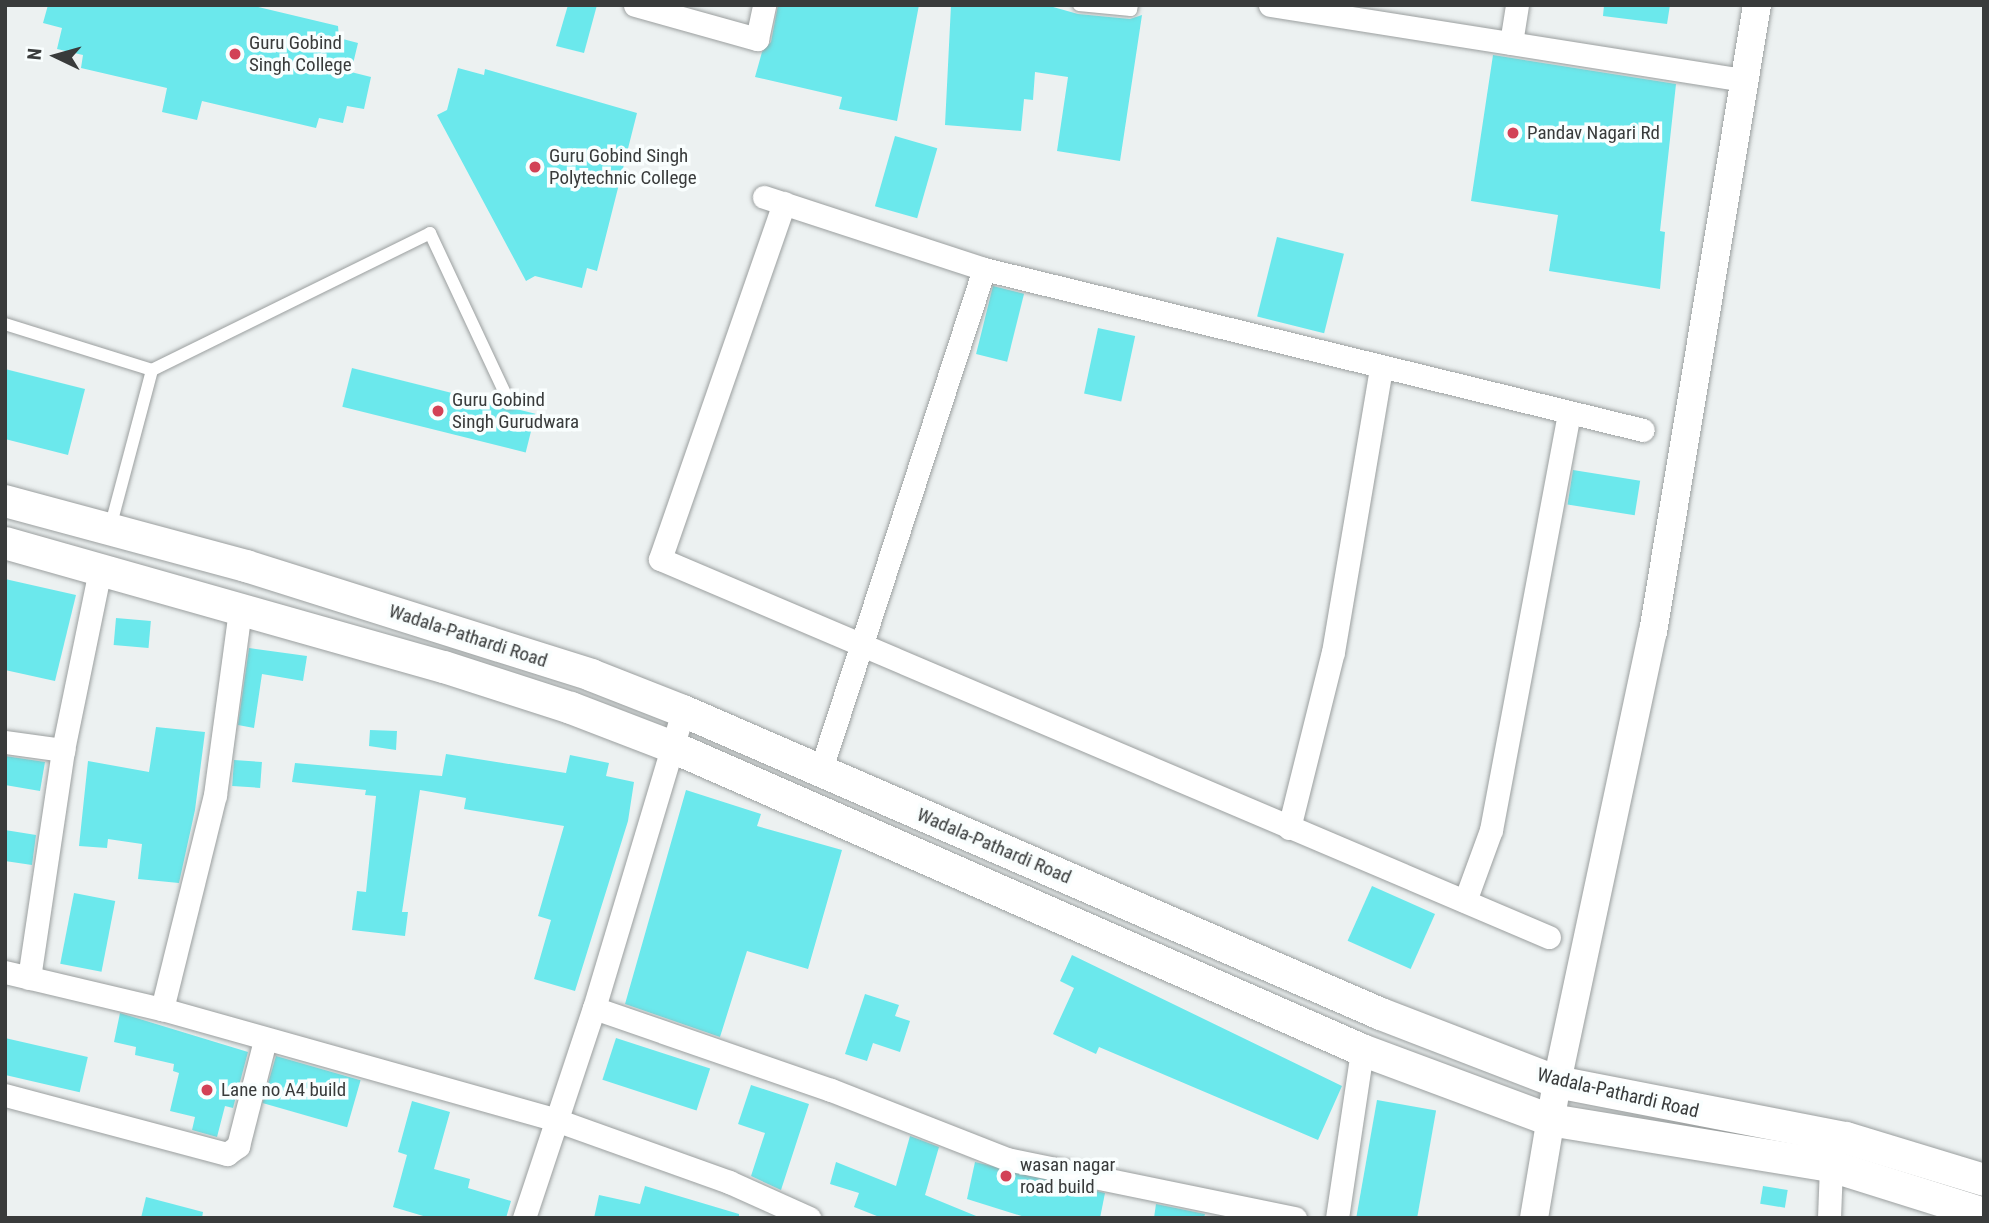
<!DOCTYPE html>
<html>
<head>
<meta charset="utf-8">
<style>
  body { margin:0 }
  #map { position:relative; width:1989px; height:1223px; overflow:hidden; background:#ecf1f1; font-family:"Roboto Condensed",sans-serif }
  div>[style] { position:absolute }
  .building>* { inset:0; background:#6be8ec; transform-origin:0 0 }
  .roads { filter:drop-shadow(0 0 2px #9b9f9f) drop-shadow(0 0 2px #9b9f9f) }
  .service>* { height:12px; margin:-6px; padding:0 6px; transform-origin:6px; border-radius:6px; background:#fff }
  .minor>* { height:23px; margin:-11.5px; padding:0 11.5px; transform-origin:11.5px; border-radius:11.5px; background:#fff }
  .tertiary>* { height:28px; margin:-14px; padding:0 14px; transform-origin:14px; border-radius:14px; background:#fff }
  .secondary>* { height:32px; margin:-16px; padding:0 16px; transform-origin:16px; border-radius:16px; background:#fff }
  .dots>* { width:19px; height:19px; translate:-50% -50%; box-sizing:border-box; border:4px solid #f9fefe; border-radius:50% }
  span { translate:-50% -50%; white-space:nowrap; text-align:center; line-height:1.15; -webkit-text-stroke:7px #f9fefe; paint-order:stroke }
  .poi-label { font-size:19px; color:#393b3b }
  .left { translate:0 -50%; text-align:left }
  .street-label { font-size:19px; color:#393b3b }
  .frame { position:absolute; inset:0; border:7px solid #393b3b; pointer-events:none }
  .north { position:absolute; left:21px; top:21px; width:70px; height:70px; -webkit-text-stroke:5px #f9fefe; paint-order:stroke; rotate:275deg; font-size:19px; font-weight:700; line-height:28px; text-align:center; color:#393b3b }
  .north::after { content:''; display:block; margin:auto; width:24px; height:32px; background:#393b3b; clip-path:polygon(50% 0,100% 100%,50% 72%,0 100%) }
</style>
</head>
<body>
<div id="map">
  <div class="building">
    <div style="clip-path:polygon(48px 5px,250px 5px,338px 26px,339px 38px,358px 43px,351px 72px,371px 77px,364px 109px,347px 106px,343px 123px,319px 118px,316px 128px,202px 101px,197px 120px,162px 112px,167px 88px,81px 68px,83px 55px,57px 49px,62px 28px,43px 23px)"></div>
    <div style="clip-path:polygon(568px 5px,597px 5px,584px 53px,556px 46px)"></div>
    <div style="clip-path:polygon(778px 5px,919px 5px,897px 121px,839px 109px,842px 97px,755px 77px,762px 52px,771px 42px)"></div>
    <div style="clip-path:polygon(951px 5px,1046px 5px,1078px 14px,1130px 19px,1142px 15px,1120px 161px,1057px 151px,1068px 77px,1035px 72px,1033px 100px,1024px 99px,1021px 131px,945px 125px)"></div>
    <div style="clip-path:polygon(1604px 5px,1670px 5px,1667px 24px,1603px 16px)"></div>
    <div style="clip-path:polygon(1493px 55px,1676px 84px,1660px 231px,1665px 232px,1660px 289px,1549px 271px,1558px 215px,1471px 201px)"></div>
    <div style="clip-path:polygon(458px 68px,484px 75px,485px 69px,637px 113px,597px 271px,587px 268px,582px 288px,535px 276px,526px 281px,437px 115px,447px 110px)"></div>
    <div style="left:895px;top:136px;width:44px;height:73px;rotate:16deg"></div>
    <div style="left:1277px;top:237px;width:69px;height:82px;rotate:14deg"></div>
    <div style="left:993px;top:286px;width:32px;height:70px;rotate:14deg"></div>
    <div style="left:1098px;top:328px;width:38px;height:67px;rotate:12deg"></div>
    <div style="left:352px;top:368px;width:189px;height:40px;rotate:14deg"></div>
    <div style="clip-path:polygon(5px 369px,85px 389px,68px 455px,5px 439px)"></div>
    <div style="left:1573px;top:470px;width:68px;height:35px;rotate:9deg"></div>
    <div style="clip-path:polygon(5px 579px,76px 595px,55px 681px,5px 670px)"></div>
    <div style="left:116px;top:618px;width:35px;height:27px;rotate:5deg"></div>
    <div style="clip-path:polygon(249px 648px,307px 656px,303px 681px,262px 674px,254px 728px,238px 725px)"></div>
    <div style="clip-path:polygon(156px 727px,205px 732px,195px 810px,179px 883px,138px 879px,142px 844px,108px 839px,107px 848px,79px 846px,88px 761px,149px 772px)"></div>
    <div style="clip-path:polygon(370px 730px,397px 731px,396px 750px,369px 746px)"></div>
    <div style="clip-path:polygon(446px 754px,566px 773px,570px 755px,609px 763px,606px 776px,634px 782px,628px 821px,575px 991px,534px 979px,551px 920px,538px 916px,564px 826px,464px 809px,466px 798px,420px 790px,402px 912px,408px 912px,405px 936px,352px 930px,357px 891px,366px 892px,376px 796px,365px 795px,366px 790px,292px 782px,295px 763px,442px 776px)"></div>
    <div style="clip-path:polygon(5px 756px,45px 762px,40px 791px,5px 785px)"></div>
    <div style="left:234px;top:760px;width:28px;height:26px;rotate:4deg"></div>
    <div style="clip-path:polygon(686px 790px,761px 814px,757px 826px,842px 850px,808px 969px,747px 951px,720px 1037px,625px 1004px)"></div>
    <div style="clip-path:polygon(5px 830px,36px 835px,32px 865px,5px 861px)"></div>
    <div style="left:1372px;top:886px;width:69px;height:60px;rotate:24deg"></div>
    <div style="left:74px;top:893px;width:42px;height:72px;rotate:11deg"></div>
    <div style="clip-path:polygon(1072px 955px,1342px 1086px,1318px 1140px,1099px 1047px,1096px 1054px,1053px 1034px,1074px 988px,1060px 981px)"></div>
    <div style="clip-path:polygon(865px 994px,899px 1005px,895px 1016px,910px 1021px,900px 1052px,873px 1043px,867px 1061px,845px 1054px)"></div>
    <div style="clip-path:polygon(120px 1013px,248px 1052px,233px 1108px,225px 1106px,217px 1137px,192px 1130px,195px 1117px,170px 1111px,179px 1073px,173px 1071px,174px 1064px,135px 1055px,136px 1047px,114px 1042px)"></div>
    <div style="left:5px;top:1038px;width:85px;height:36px;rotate:13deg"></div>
    <div style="left:616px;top:1038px;width:99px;height:44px;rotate:18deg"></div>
    <div style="left:276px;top:1056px;width:88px;height:49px;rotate:16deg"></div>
    <div style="clip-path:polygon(751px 1085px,809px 1104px,781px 1190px,751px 1176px,765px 1133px,738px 1124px)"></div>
    <div style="left:1377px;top:1100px;width:60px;height:120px;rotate:10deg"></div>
    <div style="clip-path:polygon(412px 1101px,450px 1112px,434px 1169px,470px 1179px,468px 1188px,511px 1201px,506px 1218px,430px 1218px,393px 1207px,407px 1155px,398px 1152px)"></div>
    <div style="clip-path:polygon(910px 1136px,939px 1147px,925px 1195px,981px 1218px,882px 1218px,854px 1207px,859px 1193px,830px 1184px,836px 1162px,896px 1186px)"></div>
    <div style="clip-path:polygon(975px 1162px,1105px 1193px,1100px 1218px,1028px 1218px,967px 1199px)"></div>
    <div style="clip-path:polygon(645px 1186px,739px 1214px,739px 1218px,594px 1218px,599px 1195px,640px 1204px)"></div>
    <div style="left:1763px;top:1186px;width:25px;height:18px;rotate:9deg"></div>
    <div style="clip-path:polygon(146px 1197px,203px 1212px,202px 1218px,141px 1218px)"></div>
    <div style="clip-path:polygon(1156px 1204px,1205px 1214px,1204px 1218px,1154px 1218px)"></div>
  </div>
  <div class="roads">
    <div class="service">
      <div style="left:1079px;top:5px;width:52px;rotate:5.5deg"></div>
      <div style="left:1131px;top:10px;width:5px;rotate:-79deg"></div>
      <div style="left:5px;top:324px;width:154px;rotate:17.4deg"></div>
      <div style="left:110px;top:528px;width:163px;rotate:-75.1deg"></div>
      <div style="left:152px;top:370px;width:310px;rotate:-26.2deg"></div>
      <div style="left:430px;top:233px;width:187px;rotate:64.9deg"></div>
    </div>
    <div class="minor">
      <div style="left:635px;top:5px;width:127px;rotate:15.6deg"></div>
      <div style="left:757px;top:39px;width:35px;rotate:-78deg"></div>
      <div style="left:1270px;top:5px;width:481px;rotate:9deg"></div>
      <div style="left:1511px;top:43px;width:38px;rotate:-81deg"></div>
      <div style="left:764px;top:197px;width:231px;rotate:18.1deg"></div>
      <div style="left:984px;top:269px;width:678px;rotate:13.73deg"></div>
      <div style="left:784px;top:203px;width:377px;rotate:109.2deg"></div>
      <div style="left:660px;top:559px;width:966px;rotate:23.04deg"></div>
      <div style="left:5px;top:742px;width:59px;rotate:7.9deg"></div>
      <div style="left:820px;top:772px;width:529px;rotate:-71.94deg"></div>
      <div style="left:1289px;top:828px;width:181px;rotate:-76deg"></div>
      <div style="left:1333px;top:652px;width:288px;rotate:-80.4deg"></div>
      <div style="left:1465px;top:901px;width:76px;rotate:-69.9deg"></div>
      <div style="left:1491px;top:830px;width:422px;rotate:-79.4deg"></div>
      <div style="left:5px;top:972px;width:161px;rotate:13.3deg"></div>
      <div style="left:162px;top:1009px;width:409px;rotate:15.7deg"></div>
      <div style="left:556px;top:1120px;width:184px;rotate:19.7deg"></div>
      <div style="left:729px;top:1182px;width:88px;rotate:24.2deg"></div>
      <div style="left:29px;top:978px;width:231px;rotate:-81.5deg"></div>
      <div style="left:63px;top:750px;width:185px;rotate:-78.4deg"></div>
      <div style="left:594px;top:1008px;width:251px;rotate:19.1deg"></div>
      <div style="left:831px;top:1090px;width:189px;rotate:21.4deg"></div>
      <div style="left:1007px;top:1159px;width:294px;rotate:11.6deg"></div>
      <div style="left:162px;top:1009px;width:220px;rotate:-76.1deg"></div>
      <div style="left:215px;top:795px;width:188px;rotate:-82.3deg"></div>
      <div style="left:5px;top:1095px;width:230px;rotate:14.9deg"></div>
      <div style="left:227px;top:1154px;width:14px;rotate:-36deg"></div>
      <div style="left:238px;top:1146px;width:109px;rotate:-75.7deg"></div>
      <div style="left:524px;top:1218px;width:221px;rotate:-71.6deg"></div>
      <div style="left:594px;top:1008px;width:310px;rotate:-73.3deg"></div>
      <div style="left:1337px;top:1218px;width:170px;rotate:-81.5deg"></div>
      <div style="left:1829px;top:1218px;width:52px;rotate:-87.8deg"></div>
    </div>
    <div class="tertiary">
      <div style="left:1534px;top:1218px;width:138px;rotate:-80.4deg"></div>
      <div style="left:1557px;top:1082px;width:460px;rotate:-78deg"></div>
      <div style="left:1653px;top:632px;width:636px;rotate:-80.58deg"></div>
    </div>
    <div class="secondary">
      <div style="left:5px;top:501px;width:250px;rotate:15.1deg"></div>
      <div style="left:246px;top:566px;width:362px;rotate:17.5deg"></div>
      <div style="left:591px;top:675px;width:99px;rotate:21.4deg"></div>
      <div style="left:683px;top:711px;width:761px;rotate:23.47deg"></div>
      <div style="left:1381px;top:1014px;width:189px;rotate:21.1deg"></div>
      <div style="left:1557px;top:1082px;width:294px;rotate:11deg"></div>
      <div style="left:1846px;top:1138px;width:144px;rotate:16.9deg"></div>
      <div style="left:5px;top:543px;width:456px;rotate:15.8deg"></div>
      <div style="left:444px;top:667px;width:133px;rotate:17.9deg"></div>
      <div style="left:571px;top:708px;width:106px;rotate:21deg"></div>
      <div style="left:670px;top:746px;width:756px;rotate:23.72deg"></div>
      <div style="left:1362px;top:1050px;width:201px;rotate:20.4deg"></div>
      <div style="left:1550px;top:1120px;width:285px;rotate:9.3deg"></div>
      <div style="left:1831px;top:1166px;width:160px;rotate:17.4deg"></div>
    </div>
  </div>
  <div class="dots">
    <div style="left:235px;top:54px;background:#d24257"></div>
    <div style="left:1513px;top:133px;background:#d24257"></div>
    <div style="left:535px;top:167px;background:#d24257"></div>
    <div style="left:438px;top:411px;background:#d24257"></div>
    <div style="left:207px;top:1090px;background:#d24257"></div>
    <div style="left:1006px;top:1176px;background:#d24257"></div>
  </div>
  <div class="poi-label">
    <span class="left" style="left:249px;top:54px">Guru Gobind<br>Singh College</span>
    <span class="left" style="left:1527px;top:133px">Pandav Nagari Rd</span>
    <span class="left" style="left:549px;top:167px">Guru Gobind Singh<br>Polytechnic College</span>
    <span class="left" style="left:452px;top:411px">Guru Gobind<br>Singh Gurudwara</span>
    <span class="left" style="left:221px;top:1090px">Lane no A4 build</span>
    <span class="left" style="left:1020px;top:1176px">wasan nagar<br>road build</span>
  </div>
  <div class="street-label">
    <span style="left:468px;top:636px;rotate:18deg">Wadala-Pathardi Road</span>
    <span style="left:994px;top:846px;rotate:23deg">Wadala-Pathardi Road</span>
    <span style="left:1618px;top:1093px;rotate:13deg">Wadala-Pathardi Road</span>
  </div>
  <div class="frame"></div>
  <div class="north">N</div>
</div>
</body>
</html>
